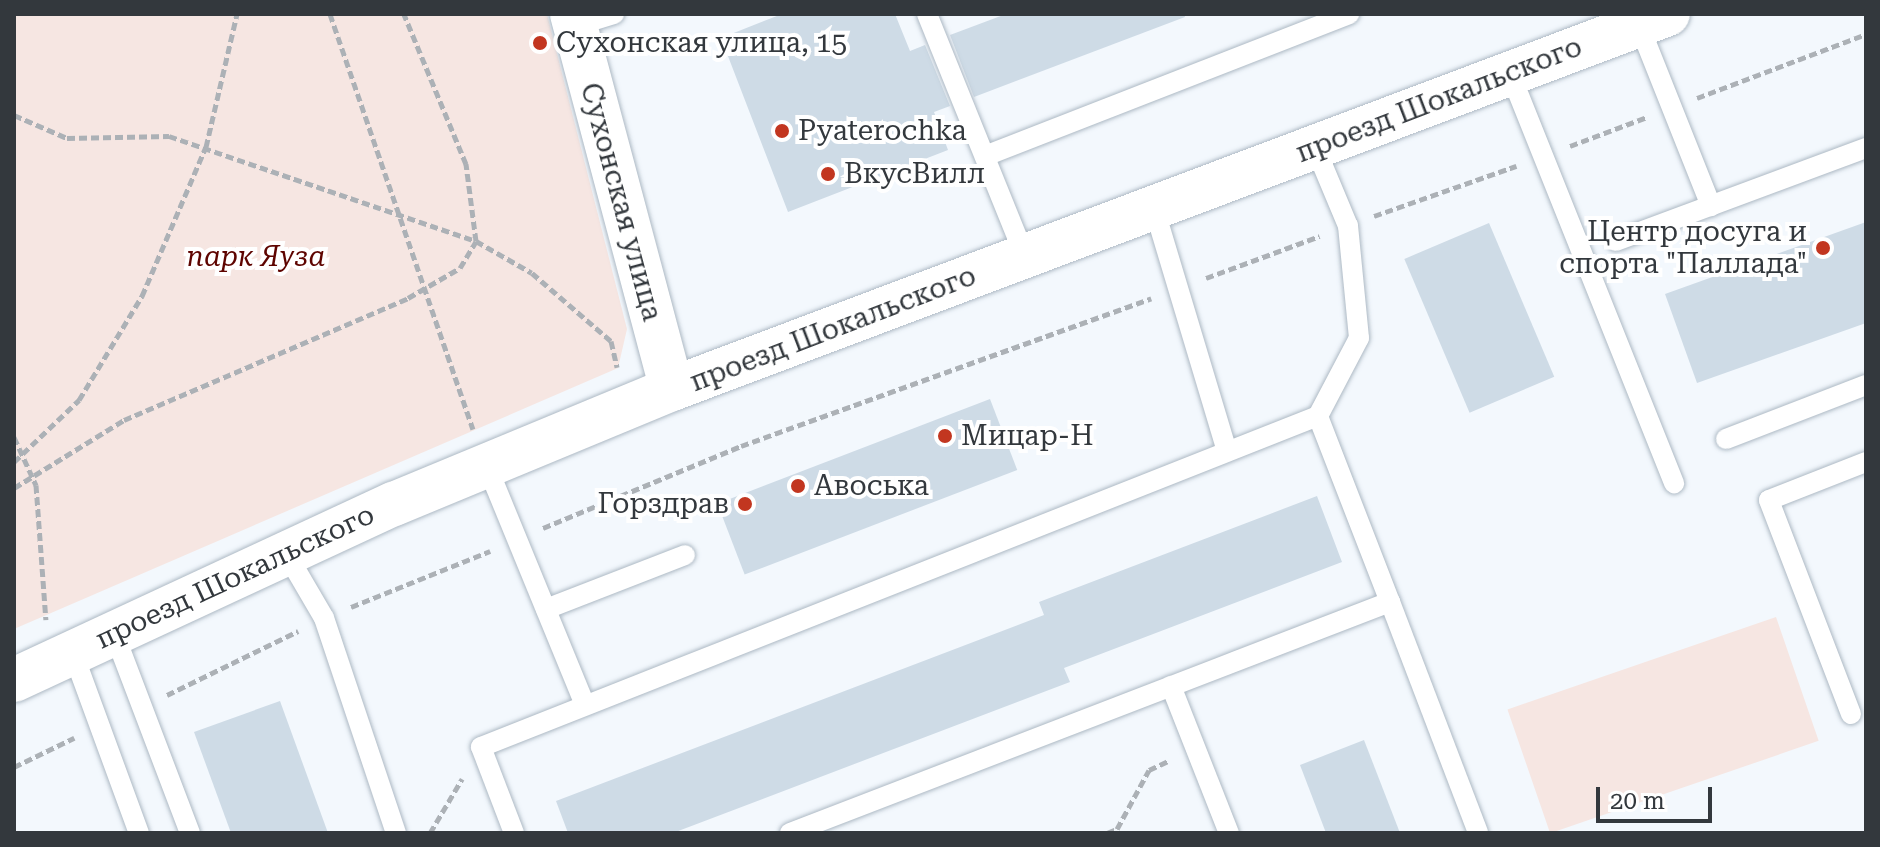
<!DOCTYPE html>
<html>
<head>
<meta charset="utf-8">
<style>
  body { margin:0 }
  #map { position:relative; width:1880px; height:847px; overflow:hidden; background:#f3f8fd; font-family:"Roboto Serif",serif }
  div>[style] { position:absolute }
  .green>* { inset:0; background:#f6e6e2; transform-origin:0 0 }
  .building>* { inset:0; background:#cedbe6; transform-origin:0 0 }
  .path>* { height:5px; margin-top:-2.5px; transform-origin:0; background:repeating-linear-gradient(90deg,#acb1b6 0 8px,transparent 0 12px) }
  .roads { filter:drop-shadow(0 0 2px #adb9c4) drop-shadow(0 0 2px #adb9c4) }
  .service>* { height:20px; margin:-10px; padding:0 10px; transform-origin:10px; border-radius:10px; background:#fff }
  .tertiary>* { height:44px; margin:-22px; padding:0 22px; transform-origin:22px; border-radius:22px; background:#fff }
  .dots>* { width:22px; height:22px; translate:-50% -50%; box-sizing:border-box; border:4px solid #fff; border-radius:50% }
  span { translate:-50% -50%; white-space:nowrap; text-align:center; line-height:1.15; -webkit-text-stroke:8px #fff; paint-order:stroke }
  .poi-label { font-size:28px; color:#33383d }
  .left { translate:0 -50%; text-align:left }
  .right { translate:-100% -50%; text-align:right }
  .street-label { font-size:28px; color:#33383d }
  .park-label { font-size:28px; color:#5e0400; font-style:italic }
  .frame { position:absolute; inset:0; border:16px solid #33383d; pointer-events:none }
  .scale { position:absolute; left:1596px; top:787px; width:116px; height:36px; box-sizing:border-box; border:4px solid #33383d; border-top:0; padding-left:10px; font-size:24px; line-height:28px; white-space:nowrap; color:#33383d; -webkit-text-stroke:6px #fff; paint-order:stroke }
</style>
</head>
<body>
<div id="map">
  <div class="green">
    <div style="clip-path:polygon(14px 14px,547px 14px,627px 329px,618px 368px,14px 629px)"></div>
    <div style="left:1776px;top:617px;width:131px;height:284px;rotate:71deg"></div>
  </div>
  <div class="building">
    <div style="clip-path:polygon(782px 14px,895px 14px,910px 51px,925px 45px,950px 106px,934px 112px,948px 150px,788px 212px,721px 38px)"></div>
    <div style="clip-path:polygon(1006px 14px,1184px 14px,1185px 17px,974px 97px,950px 35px)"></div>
    <div style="clip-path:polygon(1866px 222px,1866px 323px,1697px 383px,1665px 294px)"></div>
    <div style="left:1489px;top:223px;width:167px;height:92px;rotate:67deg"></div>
    <div style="left:990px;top:399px;width:76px;height:292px;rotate:69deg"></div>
    <div style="clip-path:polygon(1317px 496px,1342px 562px,1064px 668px,1070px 682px,673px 833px,568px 833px,556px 801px,1044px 615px,1039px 602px)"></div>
    <div style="clip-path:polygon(280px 701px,328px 833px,231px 833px,194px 732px)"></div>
    <div style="clip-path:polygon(1364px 740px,1400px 833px,1326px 833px,1300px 765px)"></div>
  </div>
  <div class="path">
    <div style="left:330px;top:14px;width:439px;rotate:71deg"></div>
    <div style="left:1697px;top:98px;width:181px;rotate:-20.7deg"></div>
    <div style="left:14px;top:115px;width:58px;rotate:23.5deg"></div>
    <div style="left:67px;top:138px;width:102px;rotate:-1.1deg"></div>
    <div style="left:169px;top:136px;width:324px;rotate:18.9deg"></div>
    <div style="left:476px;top:241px;width:64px;rotate:29.7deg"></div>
    <div style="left:532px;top:273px;width:104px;rotate:40.7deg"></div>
    <div style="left:611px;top:341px;width:27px;rotate:77deg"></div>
    <div style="left:1570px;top:146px;width:82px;rotate:-20.6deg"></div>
    <div style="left:1374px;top:216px;width:151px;rotate:-19.4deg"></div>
    <div style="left:1206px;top:278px;width:121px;rotate:-20.2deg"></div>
    <div style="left:14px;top:437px;width:53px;rotate:65.4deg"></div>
    <div style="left:36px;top:485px;width:135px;rotate:85.8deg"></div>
    <div style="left:14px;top:462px;width:90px;rotate:-43.6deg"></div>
    <div style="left:79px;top:400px;width:122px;rotate:-58.8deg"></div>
    <div style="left:142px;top:296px;width:162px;rotate:-66.8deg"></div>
    <div style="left:206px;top:147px;width:137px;rotate:-76.9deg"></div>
    <div style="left:14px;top:488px;width:129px;rotate:-31.7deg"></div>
    <div style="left:124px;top:420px;width:309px;rotate:-23.2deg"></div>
    <div style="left:408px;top:298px;width:60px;rotate:-30deg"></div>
    <div style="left:460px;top:268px;width:31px;rotate:-59deg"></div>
    <div style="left:476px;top:241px;width:78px;rotate:-97.4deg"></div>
    <div style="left:466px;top:164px;width:162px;rotate:-112.5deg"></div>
    <div style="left:543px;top:528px;width:214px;rotate:-22.5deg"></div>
    <div style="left:741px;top:446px;width:436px;rotate:-19.8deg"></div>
    <div style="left:351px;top:607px;width:150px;rotate:-21.9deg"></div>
    <div style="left:167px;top:695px;width:146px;rotate:-26deg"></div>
    <div style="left:14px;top:767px;width:67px;rotate:-25.8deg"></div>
    <div style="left:430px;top:833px;width:63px;rotate:-59.3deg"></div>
    <div style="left:1107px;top:833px;width:11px;rotate:-22deg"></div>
    <div style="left:1117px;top:829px;width:67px;rotate:-61.5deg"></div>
    <div style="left:1149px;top:770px;width:23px;rotate:-25deg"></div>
  </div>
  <div class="roads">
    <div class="service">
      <div style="left:927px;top:14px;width:262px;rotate:68deg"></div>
      <div style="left:1639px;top:25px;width:195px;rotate:68.3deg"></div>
      <div style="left:575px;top:26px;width:41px;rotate:-17.1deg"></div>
      <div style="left:1510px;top:73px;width:442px;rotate:68.2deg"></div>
      <div style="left:985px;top:156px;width:391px;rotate:-21.3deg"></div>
      <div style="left:1154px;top:208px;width:254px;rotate:73.3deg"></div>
      <div style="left:1616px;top:241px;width:267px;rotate:-20.4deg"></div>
      <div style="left:1726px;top:439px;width:150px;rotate:-21.1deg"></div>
      <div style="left:487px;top:466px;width:258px;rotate:67.7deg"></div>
      <div style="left:286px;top:553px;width:75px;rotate:59.7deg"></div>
      <div style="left:324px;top:618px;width:227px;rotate:71.5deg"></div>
      <div style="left:1390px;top:602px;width:247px;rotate:69.1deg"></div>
      <div style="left:546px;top:609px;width:149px;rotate:-21.2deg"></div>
      <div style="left:114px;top:633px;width:214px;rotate:69.2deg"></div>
      <div style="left:73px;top:653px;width:192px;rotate:69.9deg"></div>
      <div style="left:1171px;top:686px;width:158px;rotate:68.5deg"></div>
      <div style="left:1851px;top:714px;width:229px;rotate:-111deg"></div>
      <div style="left:1769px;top:500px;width:104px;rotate:-21.4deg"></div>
      <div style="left:514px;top:833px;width:92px;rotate:-111deg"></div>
      <div style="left:481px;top:747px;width:900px;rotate:-21.58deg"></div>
      <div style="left:1318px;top:416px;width:88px;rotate:-62.3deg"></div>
      <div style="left:1359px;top:338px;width:113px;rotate:-95.6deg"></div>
      <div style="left:1348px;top:226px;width:86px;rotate:-112.7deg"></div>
      <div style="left:790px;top:833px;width:643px;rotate:-21.06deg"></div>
      <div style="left:1390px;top:602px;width:199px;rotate:-111.2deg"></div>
    </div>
    <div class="tertiary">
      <div style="left:572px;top:14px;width:388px;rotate:75.1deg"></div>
      <div style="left:14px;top:680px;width:419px;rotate:-24.9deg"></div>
      <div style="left:394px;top:504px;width:301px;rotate:-22.5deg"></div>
      <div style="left:672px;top:389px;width:1064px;rotate:-20.63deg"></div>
    </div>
  </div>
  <div class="dots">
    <div style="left:540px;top:43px;background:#c23620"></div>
    <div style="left:782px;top:131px;background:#c23620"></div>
    <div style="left:828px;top:174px;background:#c23620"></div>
    <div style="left:1823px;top:248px;background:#c23620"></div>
    <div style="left:945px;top:436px;background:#c23620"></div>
    <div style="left:798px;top:486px;background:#c23620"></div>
    <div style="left:745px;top:504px;background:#c23620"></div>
  </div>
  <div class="poi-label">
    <span class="left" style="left:556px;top:43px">Сухонская улица, 15</span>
    <span class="left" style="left:798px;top:131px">Pyaterochka</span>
    <span class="left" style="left:844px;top:174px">ВкусВилл</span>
    <span class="right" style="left:1807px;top:248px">Центр досуга и<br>спорта "Паллада"</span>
    <span class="left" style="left:961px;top:436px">Мицар-Н</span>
    <span class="left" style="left:814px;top:486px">Авоська</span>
    <span class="right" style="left:729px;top:504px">Горздрав</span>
  </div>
  <div class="street-label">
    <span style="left:1439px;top:100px;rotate:-21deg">проезд Шокальского</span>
    <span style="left:621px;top:202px;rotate:75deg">Сухонская улица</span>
    <span style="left:833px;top:329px;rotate:-21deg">проезд Шокальского</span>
    <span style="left:235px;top:577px;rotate:-25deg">проезд Шокальского</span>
  </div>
  <div class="park-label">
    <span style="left:256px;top:257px">парк Яуза</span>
  </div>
  <div class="frame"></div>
  <div class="scale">20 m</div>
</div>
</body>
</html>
